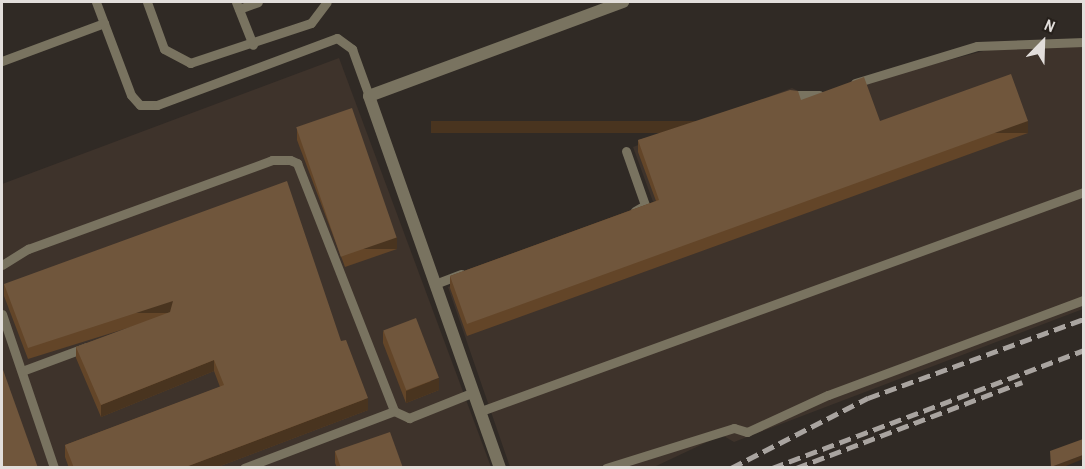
<!DOCTYPE html>
<html>
<head>
<meta charset="utf-8">
<style>
  body { margin:0 }
  #map { position:relative; width:1085px; height:469px; overflow:hidden; background:#302a25; font-family:"Archivo Narrow",sans-serif }
  div>[style] { position:absolute }
  .built>* { inset:0; background:#3e332b }
  .service>* { height:9px; margin:-4.5px; padding:0 4.5px; transform-origin:4.5px; border-radius:4.5px; background:#797360 }
  .minor>* { height:12px; margin:-6px; padding:0 6px; transform-origin:6px; border-radius:6px; background:#797360 }
  .rail>* { height:4.5px; margin-top:-2.25px; transform-origin:0; background:repeating-linear-gradient(90deg,#a9a4a0 0 12px,transparent 0 18px) }
  .wall>* { inset:0; background:#634528 }
  .shaded-wall>* { inset:0; background:#49341f; transform-origin:0 0 }
  .building>* { inset:0; background:#70563c; transform-origin:0 0 }
  span { translate:-50% -50%; white-space:nowrap; text-align:center; line-height:1.15; -webkit-text-stroke:4.5px #26201b; paint-order:stroke }
  .frame { position:absolute; inset:0; border:3px solid #e2dedb; pointer-events:none }
  .north { position:absolute; left:1013px; top:12px; width:60px; height:60px; -webkit-text-stroke:4px #26201b; paint-order:stroke; rotate:23deg; font-size:16px; font-weight:700; line-height:24px; text-align:center; color:#e2dedb }
  .north::after { content:''; display:block; margin:auto; width:21px; height:27px; background:#e2dedb; clip-path:polygon(50% 0,100% 100%,50% 72%,0 100%) }
</style>
</head>
<body>
<div id="map">
  <div class="built">
    <div style="clip-path:polygon(1002px 46px,1083px 47px,1083px 309px,734px 442px,722px 435px,654px 467px,510px 467px,448px 287px,656px 210px,633px 147px,792px 88px,811px 97px)"></div>
    <div style="clip-path:polygon(339px 58px,491px 467px,2px 468px,2px 184px)"></div>
  </div>
  <div class="service">
    <div style="left:96px;top:2px;width:99px;rotate:69.4deg"></div>
    <div style="left:131px;top:95px;width:13px;rotate:48deg"></div>
    <div style="left:140px;top:105px;width:17px"></div>
    <div style="left:157px;top:105px;width:192px;rotate:-20.4deg"></div>
    <div style="left:337px;top:38px;width:19px;rotate:36deg"></div>
    <div style="left:352px;top:49px;width:50px;rotate:70.1deg"></div>
    <div style="left:147px;top:2px;width:50px;rotate:70.1deg"></div>
    <div style="left:164px;top:49px;width:30px;rotate:28deg"></div>
    <div style="left:190px;top:63px;width:127px;rotate:-18.3deg"></div>
    <div style="left:311px;top:23px;width:26px;rotate:-53deg"></div>
    <div style="left:236px;top:2px;width:46px;rotate:68.4deg"></div>
    <div style="left:239px;top:9px;width:20px;rotate:-20deg"></div>
    <div style="left:2px;top:61px;width:109px;rotate:-20.4deg"></div>
    <div style="left:855px;top:83px;width:127px;rotate:-16.9deg"></div>
    <div style="left:977px;top:46px;width:107px;rotate:-2.1deg"></div>
    <div style="left:789px;top:95px;width:30px"></div>
    <div style="left:626px;top:151px;width:57px;rotate:70.6deg"></div>
    <div style="left:645px;top:205px;width:12px;rotate:149deg"></div>
    <div style="left:2px;top:265px;width:31px;rotate:-32deg"></div>
    <div style="left:28px;top:249px;width:260px;rotate:-20deg"></div>
    <div style="left:272px;top:160px;width:18px"></div>
    <div style="left:290px;top:160px;width:8px;rotate:23deg"></div>
    <div style="left:297px;top:163px;width:266px;rotate:68.6deg"></div>
    <div style="left:394px;top:411px;width:17px;rotate:25deg"></div>
    <div style="left:409px;top:418px;width:70px;rotate:-21.8deg"></div>
    <div style="left:435px;top:284px;width:28px;rotate:-21deg"></div>
    <div style="left:2px;top:314px;width:163px;rotate:71.3deg"></div>
    <div style="left:22px;top:371px;width:69px;rotate:-20.3deg"></div>
    <div style="left:481px;top:411px;width:642px;rotate:-19.96deg"></div>
    <div style="left:244px;top:468px;width:160px;rotate:-20.8deg"></div>
    <div style="left:606px;top:468px;width:134px;rotate:-17.4deg"></div>
    <div style="left:734px;top:428px;width:14px;rotate:17deg"></div>
    <div style="left:747px;top:432px;width:89px;rotate:-24.6deg"></div>
    <div style="left:828px;top:395px;width:273px;rotate:-20.4deg"></div>
  </div>
  <div class="minor">
    <div style="left:500px;top:468px;width:394px;rotate:-109.4deg"></div>
    <div style="left:369px;top:96px;width:271px;rotate:-20.3deg"></div>
  </div>
  <div class="rail">
    <div style="left:731px;top:468px;width:154px;rotate:-27.1deg"></div>
    <div style="left:868px;top:398px;width:230px;rotate:-20.1deg"></div>
    <div style="left:772px;top:468px;width:334px;rotate:-20.7deg"></div>
    <div style="left:796px;top:468px;width:242px;rotate:-20.8deg"></div>
  </div>
  <div class="wall">
    <div style="clip-path:polygon(801px 100px,880px 121px,1028px 133px,467px 336px,450px 288px,450px 276px,656px 201px,638px 152px,638px 140px)"></div>
    <div style="clip-path:polygon(297px 128px,397px 249px,345px 267px,297px 140px)"></div>
    <div style="clip-path:polygon(4px 284px,341px 341px,368px 410px,215px 468px,69px 468px,65px 457px,65px 445px,220px 387px,214px 371px,101px 417px,76px 358px,76px 347px,134px 326px,28px 359px,4px 296px)"></div>
    <div style="clip-path:polygon(383px 331px,439px 390px,406px 403px,383px 343px)"></div>
    <div style="clip-path:polygon(335px 451px,403px 468px,337px 468px,335px 463px)"></div>
  </div>
  <div class="shaded-wall">
    <div style="left:1028px;top:121px;width:12px;height:597px;rotate:90deg"></div>
    <div style="left:397px;top:237px;width:12px;height:55px;rotate:90deg"></div>
    <div style="left:173px;top:301px;width:12px;height:152px;rotate:90deg"></div>
    <div style="clip-path:polygon(214px 360px,214px 371px,101px 417px,101px 405px)"></div>
    <div style="clip-path:polygon(439px 378px,439px 390px,406px 403px,406px 391px)"></div>
    <div style="clip-path:polygon(368px 398px,368px 410px,215px 468px,183px 468px)"></div>
    <div style="clip-path:polygon(1083px 455px,1083px 459px,1061px 468px,1051px 468px,1051px 467px)"></div>
  </div>
  <div class="building">
    <div style="clip-path:polygon(1011px 74px,1028px 121px,467px 324px,450px 276px,659px 200px,638px 140px,790px 90px,798px 91px,801px 100px,864px 77px,880px 121px)"></div>
    <div style="left:352px;top:108px;width:137px;height:59px;rotate:71deg"></div>
    <div style="clip-path:polygon(287px 181px,341px 341px,346px 340px,368px 398px,183px 468px,74px 468px,65px 445px,224px 385px,214px 360px,101px 405px,76px 347px,170px 312px,173px 301px,28px 348px,4px 284px)"></div>
    <div style="left:416px;top:318px;width:64px;height:35px;rotate:69deg"></div>
    <div style="clip-path:polygon(2px 367px,38px 468px,2px 468px)"></div>
    <div style="clip-path:polygon(390px 432px,403px 468px,341px 468px,335px 451px)"></div>
    <div style="clip-path:polygon(1083px 439px,1083px 455px,1051px 467px,1050px 451px)"></div>
  </div>
  <div class="frame"></div>
  <div class="north">N</div>
</div>
</body>
</html>
